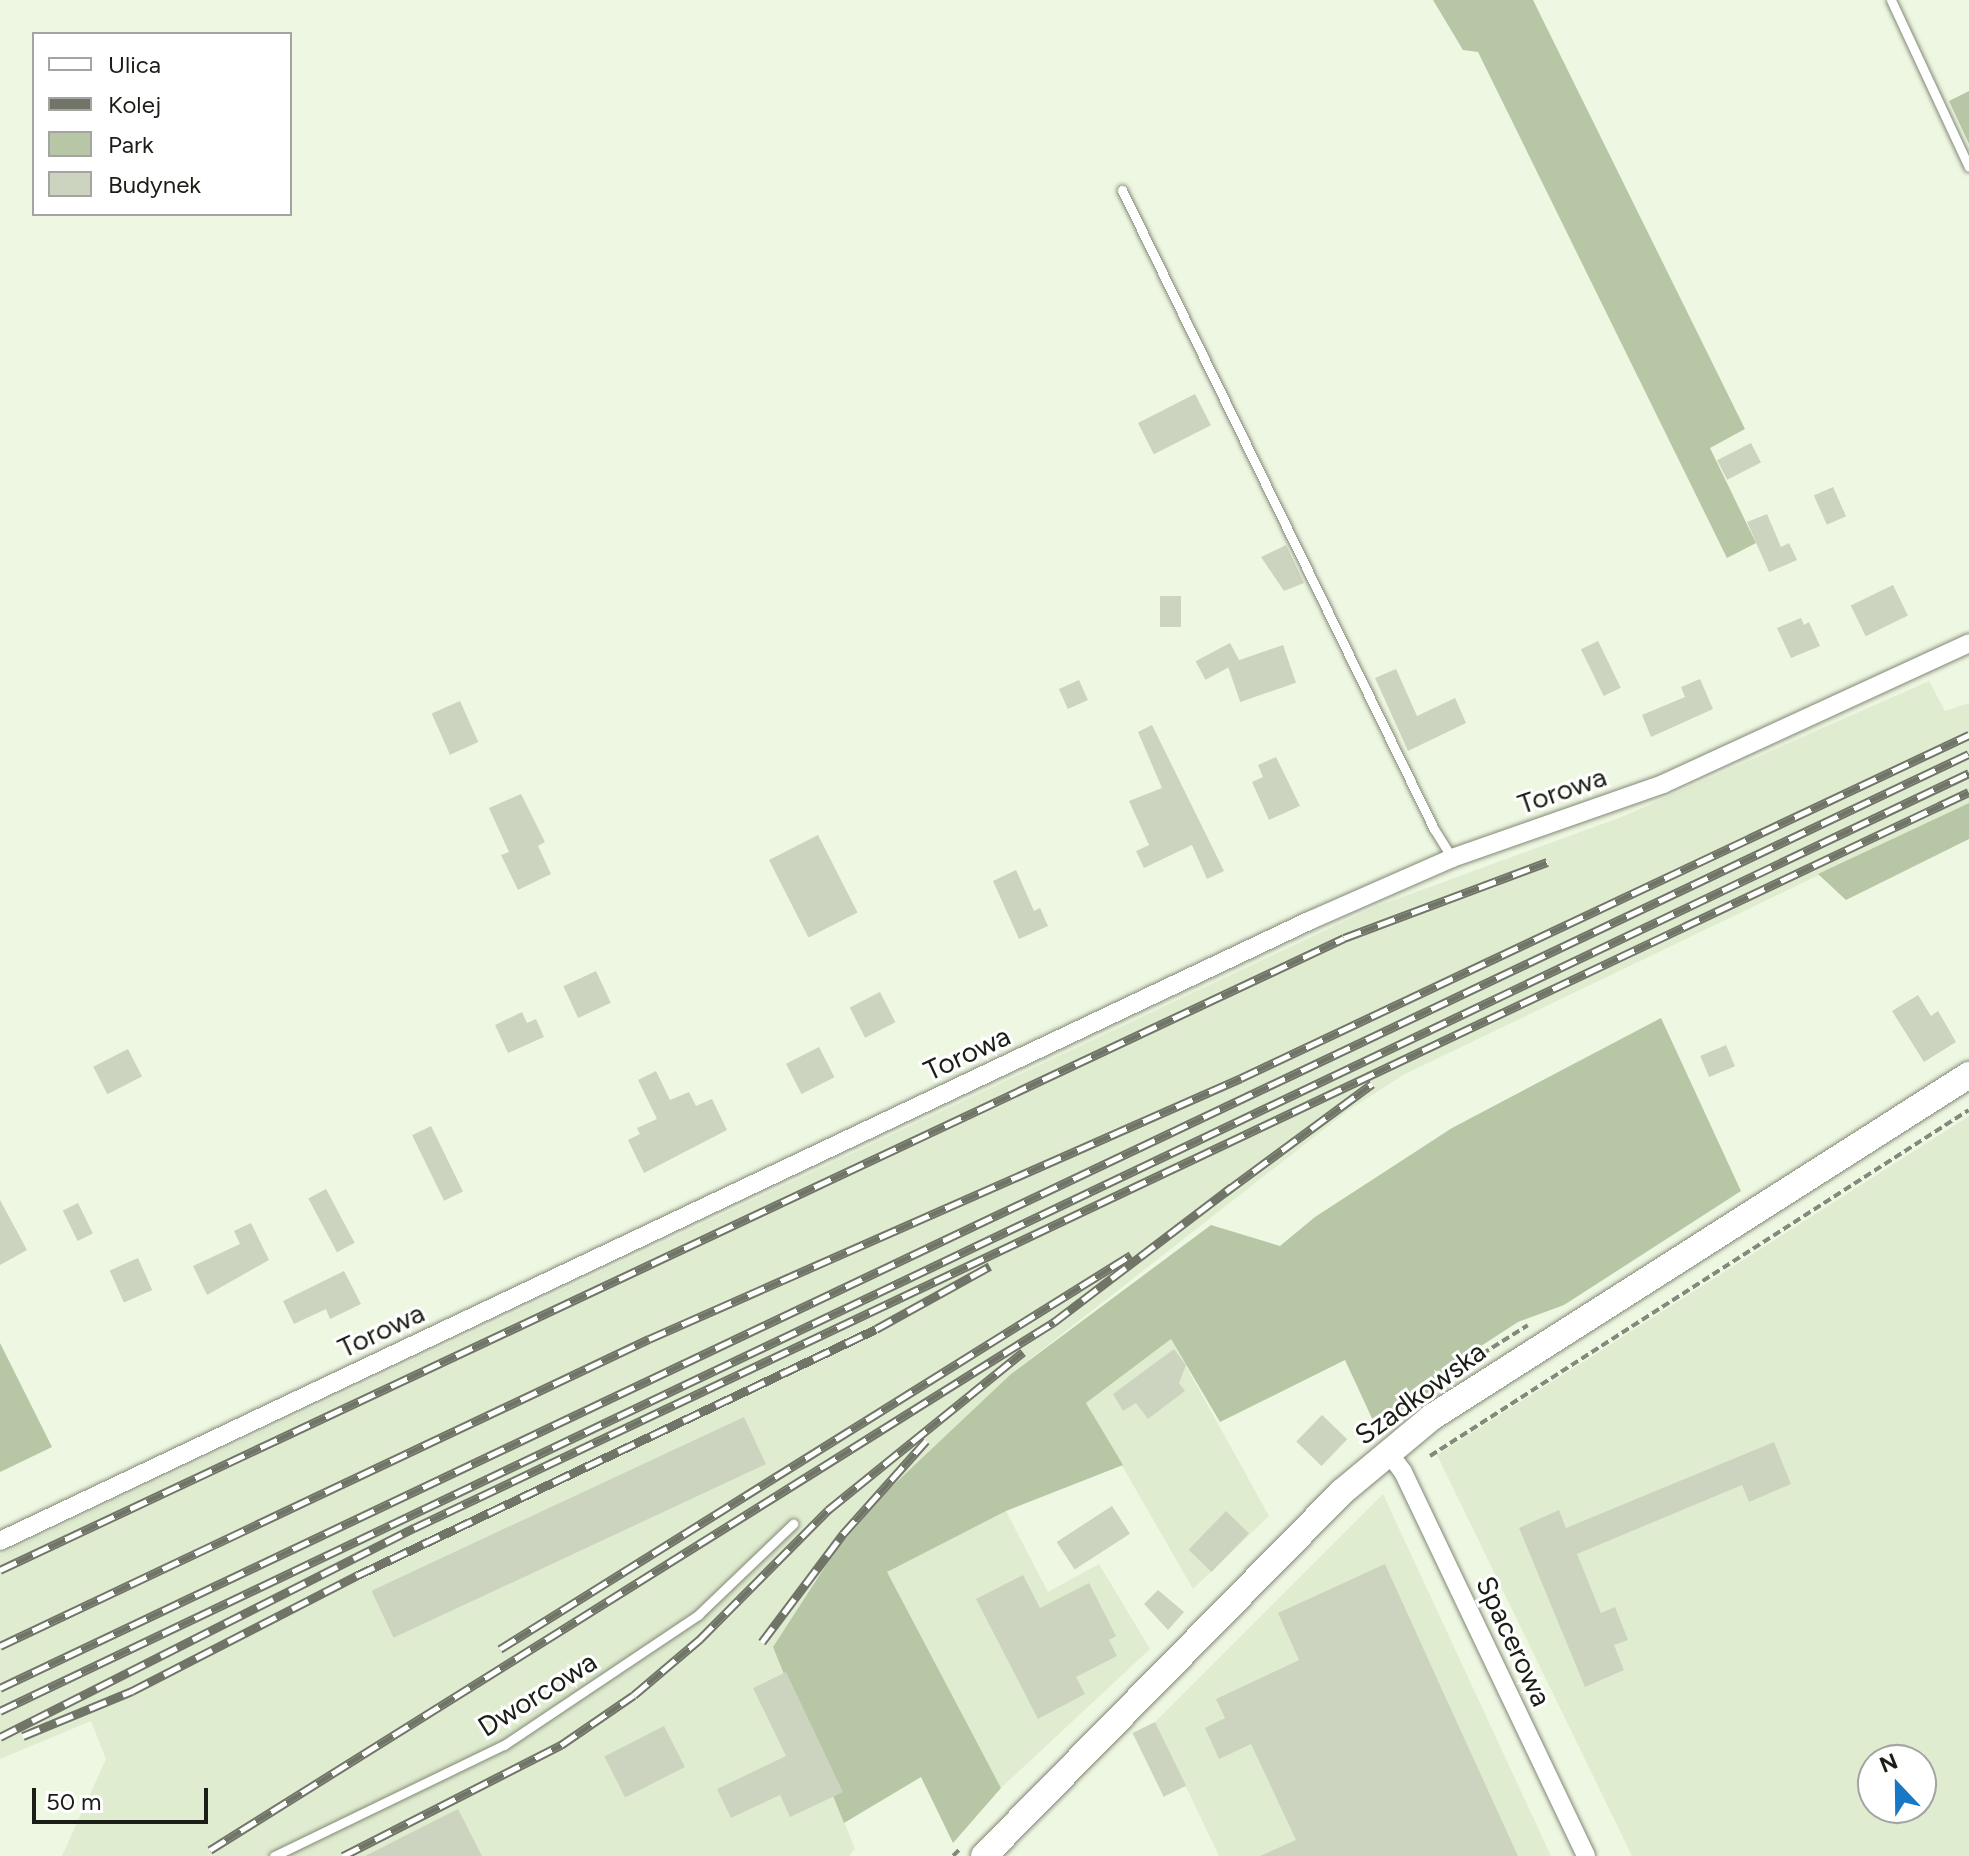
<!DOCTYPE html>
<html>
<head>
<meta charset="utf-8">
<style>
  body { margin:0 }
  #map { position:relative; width:1969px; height:1856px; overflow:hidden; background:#eef7e2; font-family:Figtree,sans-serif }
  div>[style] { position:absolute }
  .built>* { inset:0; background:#e0ecd0 }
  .green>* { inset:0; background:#b7c6a4 }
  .building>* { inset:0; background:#ccd4c0; transform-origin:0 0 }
  .path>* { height:4px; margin-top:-2px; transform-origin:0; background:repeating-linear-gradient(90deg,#83897b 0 8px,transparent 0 12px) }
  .roads { filter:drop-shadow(0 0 2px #818976) drop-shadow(0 0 2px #818976) }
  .lane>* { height:9px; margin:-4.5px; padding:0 4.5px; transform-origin:4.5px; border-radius:4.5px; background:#fff }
  .street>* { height:18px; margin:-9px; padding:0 9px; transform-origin:9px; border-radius:9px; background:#fff }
  .secondary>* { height:26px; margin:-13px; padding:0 13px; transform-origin:13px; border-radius:13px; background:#fff }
  .rail>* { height:9px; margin-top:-4.5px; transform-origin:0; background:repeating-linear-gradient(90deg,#fff 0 18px,#707568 0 36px); box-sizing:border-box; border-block:2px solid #707568 }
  span { translate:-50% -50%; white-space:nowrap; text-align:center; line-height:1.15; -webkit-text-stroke:6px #fff; paint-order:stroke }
  .street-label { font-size:28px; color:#1b1e16 }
  .legend { position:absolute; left:32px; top:32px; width:260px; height:184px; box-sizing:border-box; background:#fff; border:2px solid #a4a5a2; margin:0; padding:10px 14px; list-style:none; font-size:24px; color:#1b1e16 }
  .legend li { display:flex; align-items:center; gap:16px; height:40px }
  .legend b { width:40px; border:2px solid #a4a5a2 }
  .north { position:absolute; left:1857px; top:1744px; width:80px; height:80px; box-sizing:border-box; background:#fff; border:2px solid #a4a5a2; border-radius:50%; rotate:338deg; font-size:22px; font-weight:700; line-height:32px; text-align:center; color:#1b1e16 }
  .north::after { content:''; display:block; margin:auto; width:28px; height:36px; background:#1779c5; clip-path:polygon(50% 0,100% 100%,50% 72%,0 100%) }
  .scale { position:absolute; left:32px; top:1788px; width:176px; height:36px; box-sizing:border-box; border:4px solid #1b1e16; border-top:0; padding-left:10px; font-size:24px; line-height:28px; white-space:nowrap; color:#1b1e16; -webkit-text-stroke:6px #fff; paint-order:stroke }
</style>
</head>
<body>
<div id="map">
  <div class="built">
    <div style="clip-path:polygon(1929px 681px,1945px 711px,1969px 703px,1969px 803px,1403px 1075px,1346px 1112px,1011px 1374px,887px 1491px,835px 1551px,773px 1647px,855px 1849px,849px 1856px,62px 1856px,106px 1759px,91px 1721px,0 1759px,0 1555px,1375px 907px,1624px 816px)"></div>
    <div style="clip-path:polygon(evenodd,1969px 1116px,1969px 1856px,1632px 1856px,1437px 1455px,1969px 1116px,1873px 1760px,1921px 1760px,1921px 1808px,1873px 1808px,1873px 1760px)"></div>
    <div style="clip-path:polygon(1171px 1339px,1269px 1516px,1193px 1589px,1086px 1403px)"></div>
    <div style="clip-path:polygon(1383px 1494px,1551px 1856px,1219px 1856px,1155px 1722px)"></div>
    <div style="clip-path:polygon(1006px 1511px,1048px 1592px,1099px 1564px,1150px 1649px,1001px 1788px,886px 1572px)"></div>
  </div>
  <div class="green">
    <div style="clip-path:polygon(1433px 0,1533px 0,1745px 429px,1710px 448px,1756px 543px,1727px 558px,1478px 52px,1463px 50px)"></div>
    <div style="clip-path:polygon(1969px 91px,1969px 144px,1949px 101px)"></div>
    <div style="clip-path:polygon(1969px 803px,1969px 839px,1846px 900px,1818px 874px)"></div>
    <div style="clip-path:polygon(1661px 1018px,1741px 1191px,1564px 1305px,1518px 1322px,1481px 1346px,1461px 1371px,1376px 1427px,1345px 1360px,1220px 1422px,1171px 1339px,1086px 1403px,1123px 1465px,1006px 1511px,887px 1572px,1001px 1788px,953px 1843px,921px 1777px,844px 1823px,773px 1647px,835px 1551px,887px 1491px,1011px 1374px,1211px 1225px,1280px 1246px,1315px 1217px,1452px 1128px)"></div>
    <div style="clip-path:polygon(0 1343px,52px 1447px,0 1472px)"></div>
  </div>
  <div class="building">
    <div style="left:1195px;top:394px;width:35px;height:64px;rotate:63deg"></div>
    <div style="left:1751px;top:443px;width:22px;height:38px;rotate:63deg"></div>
    <div style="left:1833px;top:487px;width:32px;height:21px;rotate:66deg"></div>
    <div style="clip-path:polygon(1767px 514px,1781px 547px,1789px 543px,1797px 560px,1769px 572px,1747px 522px)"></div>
    <div style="clip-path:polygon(1286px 545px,1304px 583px,1284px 591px,1261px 557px)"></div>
    <div style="left:1893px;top:585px;width:34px;height:47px;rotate:64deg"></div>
    <div style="left:1160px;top:596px;width:21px;height:31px"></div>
    <div style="clip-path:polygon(1801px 618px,1804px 625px,1809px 622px,1820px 646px,1791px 658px,1777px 628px)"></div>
    <div style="left:1598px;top:641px;width:52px;height:19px;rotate:64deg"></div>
    <div style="left:1230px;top:643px;width:21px;height:39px;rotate:62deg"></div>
    <div style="left:1283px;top:645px;width:40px;height:59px;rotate:71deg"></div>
    <div style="clip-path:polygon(1396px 669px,1417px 716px,1455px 698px,1466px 723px,1408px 751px,1375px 678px)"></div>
    <div style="clip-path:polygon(1700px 679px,1713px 709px,1651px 737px,1642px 715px,1685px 697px,1681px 687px)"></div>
    <div style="left:1079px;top:680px;width:22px;height:22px;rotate:66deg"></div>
    <div style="left:460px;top:701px;width:45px;height:31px;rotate:66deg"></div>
    <div style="clip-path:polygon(1152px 725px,1224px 871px,1207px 879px,1192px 845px,1144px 868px,1136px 851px,1149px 845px,1129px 801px,1162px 788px,1138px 732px)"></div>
    <div style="clip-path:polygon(1276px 757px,1300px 806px,1269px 820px,1252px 782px,1263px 777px,1258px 765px)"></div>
    <div style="clip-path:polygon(521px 794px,545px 842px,538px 846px,551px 874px,518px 890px,501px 855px,509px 852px,489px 808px)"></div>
    <div style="left:818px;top:835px;width:87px;height:55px;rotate:63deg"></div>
    <div style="clip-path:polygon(1016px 870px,1034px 911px,1040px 908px,1048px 926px,1019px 939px,993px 881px)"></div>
    <div style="left:596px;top:971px;width:35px;height:36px;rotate:65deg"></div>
    <div style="left:880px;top:992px;width:34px;height:34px;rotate:63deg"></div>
    <div style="clip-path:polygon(1918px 995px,1931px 1016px,1938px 1011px,1956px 1042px,1924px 1062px,1892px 1011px)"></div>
    <div style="clip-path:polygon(522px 1012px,527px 1023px,536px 1019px,544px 1037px,508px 1053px,495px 1025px)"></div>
    <div style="left:1726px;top:1045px;width:23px;height:28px;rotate:67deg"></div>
    <div style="left:819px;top:1047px;width:34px;height:37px;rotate:63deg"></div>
    <div style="left:128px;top:1049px;width:31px;height:39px;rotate:63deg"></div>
    <div style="clip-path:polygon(656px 1071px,670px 1100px,689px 1092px,696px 1106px,712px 1099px,727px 1130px,644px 1173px,628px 1140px,640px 1134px,637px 1128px,657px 1119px,638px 1080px)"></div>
    <div style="left:431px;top:1126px;width:73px;height:21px;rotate:64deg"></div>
    <div style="left:326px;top:1189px;width:61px;height:20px;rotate:62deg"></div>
    <div style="clip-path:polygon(0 1200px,27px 1250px,0 1265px)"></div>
    <div style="left:78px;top:1203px;width:34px;height:17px;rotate:64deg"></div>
    <div style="clip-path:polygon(251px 1223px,269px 1260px,207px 1295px,193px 1266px,240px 1244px,234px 1231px)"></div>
    <div style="left:138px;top:1258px;width:35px;height:31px;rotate:66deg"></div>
    <div style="clip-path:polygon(344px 1271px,361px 1304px,330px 1319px,326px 1309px,294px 1324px,283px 1301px)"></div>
    <div style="clip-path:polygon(1174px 1349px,1186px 1365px,1179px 1383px,1185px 1391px,1148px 1419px,1136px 1403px,1123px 1411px,1113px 1394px)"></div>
    <div style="left:1322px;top:1415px;width:35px;height:37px;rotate:44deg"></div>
    <div style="left:744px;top:1417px;width:52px;height:411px;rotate:65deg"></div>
    <div style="clip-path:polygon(1774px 1442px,1791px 1484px,1749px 1502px,1742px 1485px,1577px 1554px,1601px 1613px,1615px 1607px,1628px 1640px,1614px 1645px,1624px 1670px,1585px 1687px,1519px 1528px,1559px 1510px,1566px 1528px)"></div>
    <div style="left:1112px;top:1506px;width:33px;height:66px;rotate:57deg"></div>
    <div style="left:1226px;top:1511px;width:32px;height:54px;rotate:44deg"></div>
    <div style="clip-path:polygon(1385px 1564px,1444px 1694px,1518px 1856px,1260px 1856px,1296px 1840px,1251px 1744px,1219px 1759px,1205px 1728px,1225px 1718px,1216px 1699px,1299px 1660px,1278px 1613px)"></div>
    <div style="clip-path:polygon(1023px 1575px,1040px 1608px,1089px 1583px,1116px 1636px,1109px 1640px,1117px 1656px,1076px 1677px,1085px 1694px,1038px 1719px,976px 1599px)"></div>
    <div style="clip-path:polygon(1158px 1590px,1184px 1612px,1168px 1630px,1144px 1604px)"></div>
    <div style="clip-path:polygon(786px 1672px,843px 1792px,790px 1817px,780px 1795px,731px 1818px,717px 1789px,786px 1756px,753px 1688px)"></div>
    <div style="left:1155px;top:1722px;width:71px;height:25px;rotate:64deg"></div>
    <div style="left:664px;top:1726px;width:46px;height:67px;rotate:63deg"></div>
    <div style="clip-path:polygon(458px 1809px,482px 1856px,365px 1856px,448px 1814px)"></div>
  </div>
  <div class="path">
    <div style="left:1482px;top:1354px;width:54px;rotate:-32.2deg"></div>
    <div style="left:1430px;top:1456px;width:640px;rotate:-32.7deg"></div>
    <div style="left:953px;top:1856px;width:10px;rotate:-45deg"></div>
  </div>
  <div class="roads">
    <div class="lane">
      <div style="left:1891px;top:0;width:184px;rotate:65deg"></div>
      <div style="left:1122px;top:190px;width:711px;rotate:63.98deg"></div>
      <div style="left:1434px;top:829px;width:34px;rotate:58deg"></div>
      <div style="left:274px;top:1856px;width:255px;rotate:-25.8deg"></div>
      <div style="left:504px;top:1745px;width:234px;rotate:-33.8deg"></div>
      <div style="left:698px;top:1615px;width:132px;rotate:-43.8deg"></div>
    </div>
    <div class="street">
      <div style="left:1388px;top:1452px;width:25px;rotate:53deg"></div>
      <div style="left:1403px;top:1472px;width:425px;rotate:64.5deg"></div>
      <div style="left:0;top:1541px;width:1451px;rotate:-25.35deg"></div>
      <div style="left:1311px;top:920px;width:154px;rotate:-23.7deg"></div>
      <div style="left:1452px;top:858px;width:224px;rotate:-19.3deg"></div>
      <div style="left:1663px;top:784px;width:337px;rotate:-24.7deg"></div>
    </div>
    <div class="secondary">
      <div style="left:984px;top:1856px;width:511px;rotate:-45.48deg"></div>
      <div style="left:1342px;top:1492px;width:117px;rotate:-39.8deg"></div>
      <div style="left:1432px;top:1417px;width:637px;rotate:-32.49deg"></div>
    </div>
  </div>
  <div class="rail">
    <div style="left:1224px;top:1193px;width:184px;rotate:-36.4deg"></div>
    <div style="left:0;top:1570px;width:1485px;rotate:-25.18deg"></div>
    <div style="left:1344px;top:938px;width:217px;rotate:-20.5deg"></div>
    <div style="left:762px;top:1642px;width:135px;rotate:-53.1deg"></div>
    <div style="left:843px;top:1534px;width:125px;rotate:-48.3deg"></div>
    <div style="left:0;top:1646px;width:718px;rotate:-25.32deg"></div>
    <div style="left:649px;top:1339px;width:647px;rotate:-23.79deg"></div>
    <div style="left:1241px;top:1078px;width:805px;rotate:-25.23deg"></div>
    <div style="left:500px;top:1649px;width:744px;rotate:-31.98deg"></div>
    <div style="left:0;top:1688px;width:2179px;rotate:-25.38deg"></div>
    <div style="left:0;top:1711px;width:2181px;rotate:-25.47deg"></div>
    <div style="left:23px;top:1736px;width:118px;rotate:-22.4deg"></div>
    <div style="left:132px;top:1691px;width:254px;rotate:-27.2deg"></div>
    <div style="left:358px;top:1575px;width:573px;rotate:-25.4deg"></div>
    <div style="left:876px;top:1329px;width:130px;rotate:-28.9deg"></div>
    <div style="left:0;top:1737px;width:464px;rotate:-26.8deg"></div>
    <div style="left:414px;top:1528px;width:1720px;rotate:-25.33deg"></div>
    <div style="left:210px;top:1850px;width:996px;rotate:-32.03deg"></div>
    <div style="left:1054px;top:1322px;width:223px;rotate:-37.2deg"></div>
    <div style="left:343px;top:1856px;width:245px;rotate:-27deg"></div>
    <div style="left:561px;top:1745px;width:88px;rotate:-34.4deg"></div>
    <div style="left:634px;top:1695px;width:87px;rotate:-40.3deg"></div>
    <div style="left:700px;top:1639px;width:182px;rotate:-45.2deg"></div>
    <div style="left:828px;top:1510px;width:251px;rotate:-39deg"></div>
  </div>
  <div class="street-label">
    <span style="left:1562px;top:790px;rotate:-19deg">Torowa</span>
    <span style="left:967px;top:1053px;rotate:-25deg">Torowa</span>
    <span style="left:381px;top:1330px;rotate:-25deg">Torowa</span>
    <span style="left:1420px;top:1393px;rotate:-36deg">Szadkowska</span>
    <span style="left:1514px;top:1641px;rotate:65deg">Spacerowa</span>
    <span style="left:537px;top:1694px;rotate:-32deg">Dworcowa</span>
  </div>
  <ul class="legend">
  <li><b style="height:10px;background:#fff"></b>Ulica</li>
  <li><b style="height:10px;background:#707568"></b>Kolej</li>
  <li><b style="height:22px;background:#b7c6a4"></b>Park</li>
  <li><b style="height:22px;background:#ccd4c0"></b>Budynek</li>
  </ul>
  <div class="north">N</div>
  <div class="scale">50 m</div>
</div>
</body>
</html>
